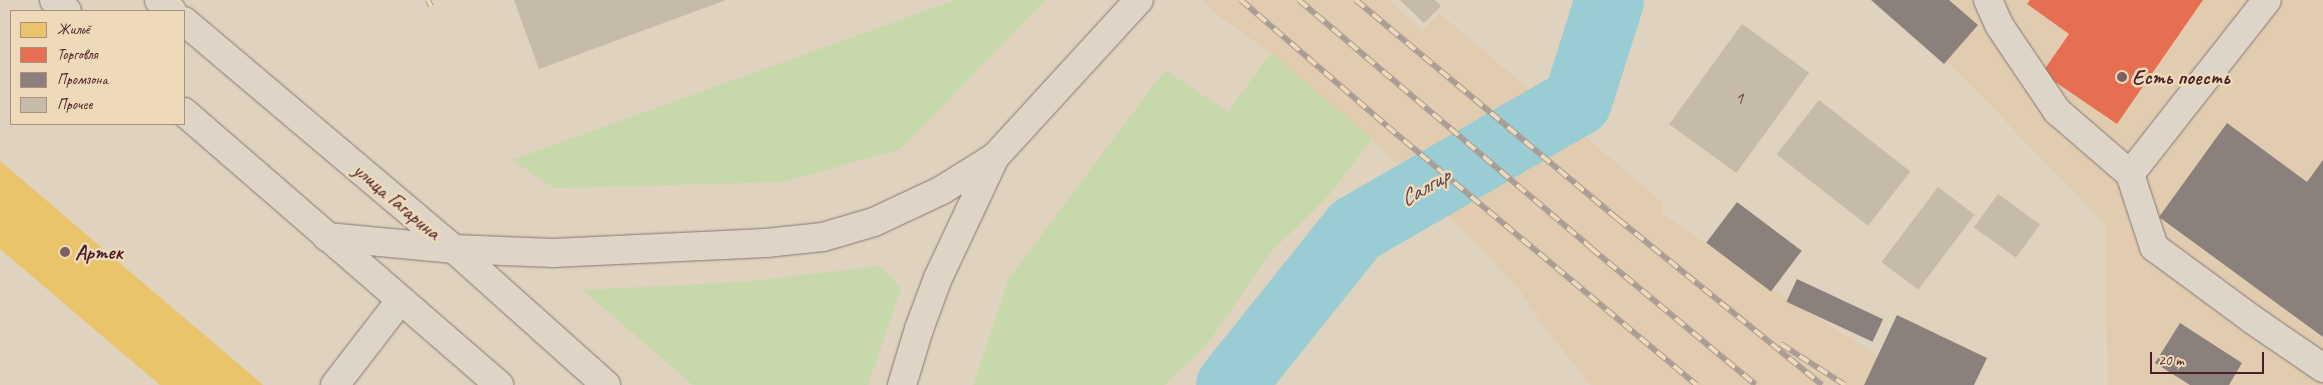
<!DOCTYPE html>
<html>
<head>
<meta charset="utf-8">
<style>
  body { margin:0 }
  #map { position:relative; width:2323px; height:385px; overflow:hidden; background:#dfd2be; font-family:Caveat,sans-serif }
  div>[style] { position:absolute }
  .built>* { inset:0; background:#e1ccb0 }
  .green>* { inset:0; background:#c7d8aa }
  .homes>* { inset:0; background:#e9c46a }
  .shops>* { inset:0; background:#e76f51 }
  .industry>* { inset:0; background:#8a817c; transform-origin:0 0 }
  .river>* { height:69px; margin:-34.5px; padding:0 34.5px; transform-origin:34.5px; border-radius:34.5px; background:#9accd3 }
  .building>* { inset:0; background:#c6baa9; transform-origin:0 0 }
  .roads { filter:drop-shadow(0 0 1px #857770) drop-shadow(0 0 1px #857770) }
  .minor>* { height:28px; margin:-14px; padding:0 14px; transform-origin:14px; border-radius:14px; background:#dcd5c8 }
  .major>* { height:28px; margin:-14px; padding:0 14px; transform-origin:14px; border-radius:14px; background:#dfd5c6 }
  .rail>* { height:5.5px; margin-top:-2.75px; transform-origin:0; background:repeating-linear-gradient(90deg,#eedab8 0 11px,#a89d95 0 22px); box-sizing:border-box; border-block:1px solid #a89d95 }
  .dots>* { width:14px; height:14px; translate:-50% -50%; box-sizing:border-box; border:2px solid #eedab8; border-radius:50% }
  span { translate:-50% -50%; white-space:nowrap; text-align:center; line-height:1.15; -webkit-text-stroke:5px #eedab8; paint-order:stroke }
  .number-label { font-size:19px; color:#6a464b }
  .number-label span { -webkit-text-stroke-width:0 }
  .poi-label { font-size:21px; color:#4a1f2b; font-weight:700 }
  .left { translate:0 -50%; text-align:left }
  .street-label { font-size:21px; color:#4a1f2b }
  .water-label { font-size:22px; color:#54414e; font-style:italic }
  .legend { position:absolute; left:10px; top:10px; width:175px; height:115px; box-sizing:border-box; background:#eedab8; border:1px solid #ac8f80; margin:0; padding:6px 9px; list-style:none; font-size:15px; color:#4a1f2b }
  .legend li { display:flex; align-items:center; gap:10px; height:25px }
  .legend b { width:25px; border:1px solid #ac8f80 }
  .scale { position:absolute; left:2150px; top:352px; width:114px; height:22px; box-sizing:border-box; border:2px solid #4a1f2b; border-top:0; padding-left:6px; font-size:15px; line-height:18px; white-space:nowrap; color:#4a1f2b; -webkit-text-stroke:4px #eedab8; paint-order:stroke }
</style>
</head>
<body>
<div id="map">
  <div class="built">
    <div style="clip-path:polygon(1202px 0,1389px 0,1422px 31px,1439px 13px,1663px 203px,1661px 213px,1774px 290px,1898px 368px,1892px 385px,1591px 385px,1543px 326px,1517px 286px,1372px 139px,1271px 53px,1215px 13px)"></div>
    <div style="clip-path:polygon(1888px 0,2323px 0,2323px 385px,2108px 385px,2105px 224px)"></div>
  </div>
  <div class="green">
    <div style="clip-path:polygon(956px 0,1046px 0,900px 149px,784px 182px,554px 188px,512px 160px)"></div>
    <div style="clip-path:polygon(1271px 53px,1372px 139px,1328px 196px,1270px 253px,1206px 346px,1164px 385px,973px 385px,1008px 280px,1165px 70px,1228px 112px)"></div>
    <div style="clip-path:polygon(881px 266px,901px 289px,868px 385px,693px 385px,583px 290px,744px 282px)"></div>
  </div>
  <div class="homes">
    <div style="clip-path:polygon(0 161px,263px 385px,160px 385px,0 249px)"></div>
  </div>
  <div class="shops">
    <div style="clip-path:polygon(2030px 0,2203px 0,2117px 124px,2042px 73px,2069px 34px,2027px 4px)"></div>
  </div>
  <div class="industry">
    <div style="clip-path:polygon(1871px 0,1949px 0,1978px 25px,1944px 64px)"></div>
    <div style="clip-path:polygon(2227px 123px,2307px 182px,2323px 160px,2323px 337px,2159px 217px)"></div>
    <div style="left:1737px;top:202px;width:81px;height:51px;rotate:37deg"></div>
    <div style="left:1797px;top:279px;width:95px;height:25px;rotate:25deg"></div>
    <div style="clip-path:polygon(1897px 315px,1987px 358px,1974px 385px,1864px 385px)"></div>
    <div style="clip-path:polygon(2180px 323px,2242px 363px,2229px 385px,2190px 385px,2155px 363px)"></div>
  </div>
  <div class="river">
    <div style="left:1230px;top:385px;width:200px;rotate:-51.3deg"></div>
    <div style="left:1355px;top:229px;width:256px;rotate:-30deg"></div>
    <div style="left:1577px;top:101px;width:106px;rotate:-72.4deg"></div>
  </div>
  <div class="building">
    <div style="clip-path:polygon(514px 0,726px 0,539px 69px)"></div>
    <div style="clip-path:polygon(1400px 0,1435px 0,1441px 6px,1424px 23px)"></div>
    <div style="left:1742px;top:24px;width:83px;height:124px;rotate:36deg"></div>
    <div style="left:1819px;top:100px;width:116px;height:69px;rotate:38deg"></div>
    <div style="left:1938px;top:187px;width:46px;height:94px;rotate:37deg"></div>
    <div style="left:1998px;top:194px;width:52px;height:41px;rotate:36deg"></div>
  </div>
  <div class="roads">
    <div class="minor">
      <div style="left:1988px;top:0;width:27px;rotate:66deg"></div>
      <div style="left:1999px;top:25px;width:104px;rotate:56deg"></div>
      <div style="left:2057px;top:111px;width:96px;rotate:40.8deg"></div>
      <div style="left:2130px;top:174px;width:221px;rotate:-51.8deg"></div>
      <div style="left:2130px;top:174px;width:77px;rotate:71.8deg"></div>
      <div style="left:2154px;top:247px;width:123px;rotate:36.4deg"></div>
      <div style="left:2253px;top:320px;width:85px;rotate:34.4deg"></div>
      <div style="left:335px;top:385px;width:106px;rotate:-52.3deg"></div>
    </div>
    <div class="major">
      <div style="left:54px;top:0;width:17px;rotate:40deg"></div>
      <div style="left:159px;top:0;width:17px;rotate:40deg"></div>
      <div style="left:184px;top:21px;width:353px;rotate:40.2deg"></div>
      <div style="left:454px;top:249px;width:204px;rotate:41.8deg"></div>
      <div style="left:184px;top:112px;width:417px;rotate:40.9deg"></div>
      <div style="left:327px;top:237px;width:128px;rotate:5.4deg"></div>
      <div style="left:454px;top:249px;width:99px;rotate:2.3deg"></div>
      <div style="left:553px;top:253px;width:213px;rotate:-2.7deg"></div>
      <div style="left:766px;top:243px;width:57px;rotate:-6deg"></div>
      <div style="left:823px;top:237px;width:53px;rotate:-16.4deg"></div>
      <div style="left:874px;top:222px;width:75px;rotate:-25.2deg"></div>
      <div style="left:942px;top:190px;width:62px;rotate:-31.9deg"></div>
      <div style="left:995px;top:157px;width:213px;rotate:-47.5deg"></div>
      <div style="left:902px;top:385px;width:59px;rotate:-73.1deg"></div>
      <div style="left:919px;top:329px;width:54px;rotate:-69.6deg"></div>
      <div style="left:938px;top:278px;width:134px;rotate:-64.8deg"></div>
    </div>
  </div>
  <div class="rail">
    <div style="left:428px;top:0;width:7px;rotate:63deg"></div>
    <div style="left:1241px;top:0;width:193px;rotate:40.8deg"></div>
    <div style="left:1387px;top:126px;width:404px;rotate:39.9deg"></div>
    <div style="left:1299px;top:0;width:383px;rotate:40.3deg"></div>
    <div style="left:1591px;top:248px;width:214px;rotate:39.7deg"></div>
    <div style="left:1356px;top:0;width:341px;rotate:39.9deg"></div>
    <div style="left:1618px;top:219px;width:263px;rotate:39.1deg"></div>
    <div style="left:1781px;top:344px;width:76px;rotate:32.6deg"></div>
  </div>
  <div class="dots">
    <div style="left:2122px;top:77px;background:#7e5e5e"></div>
    <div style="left:65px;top:252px;background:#7e5e5e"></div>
  </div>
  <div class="number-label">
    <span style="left:1739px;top:99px">1</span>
  </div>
  <div class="poi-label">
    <span class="left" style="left:2132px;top:77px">Есть поесть</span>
    <span class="left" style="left:75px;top:252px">Артек</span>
  </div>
  <div class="street-label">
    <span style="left:397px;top:201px;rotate:40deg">улица Гагарина</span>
  </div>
  <div class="water-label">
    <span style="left:1425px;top:188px;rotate:-30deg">Салгир</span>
  </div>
  <ul class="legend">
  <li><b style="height:14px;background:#e9c46a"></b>Жильё</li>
  <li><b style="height:14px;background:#e76f51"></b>Торговля</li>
  <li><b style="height:14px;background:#8a817c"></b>Промзона</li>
  <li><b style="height:14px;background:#c6baa9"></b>Прочее</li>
  </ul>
  <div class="scale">20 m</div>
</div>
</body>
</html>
